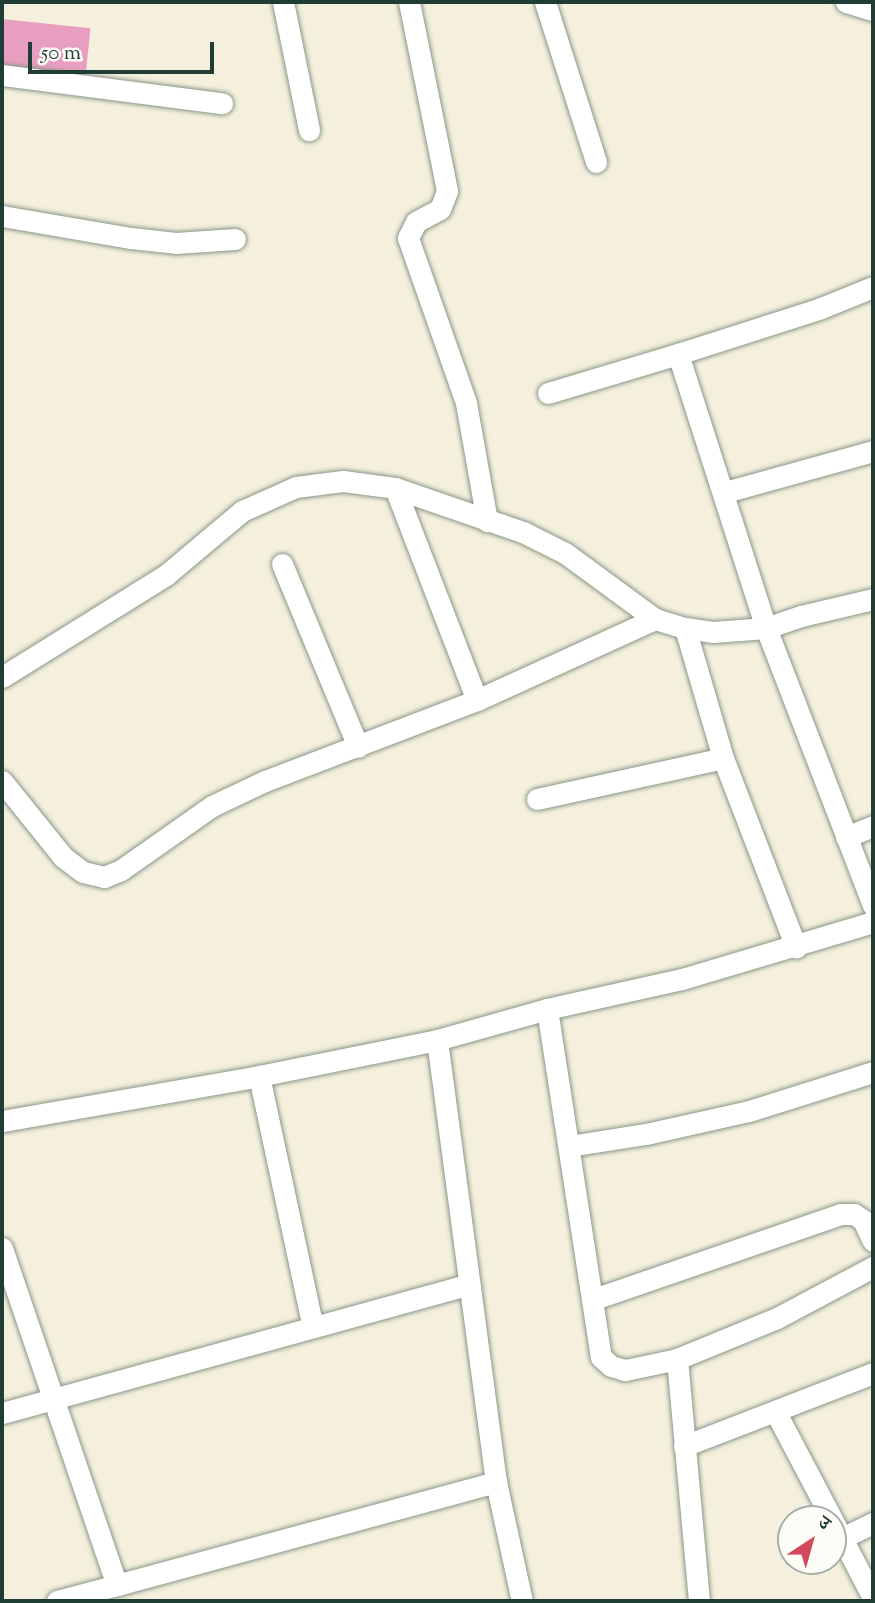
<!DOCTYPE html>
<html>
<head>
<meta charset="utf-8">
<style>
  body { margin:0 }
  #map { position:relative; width:875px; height:1603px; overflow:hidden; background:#f4f0dd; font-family:"Sorts Mill Goudy","Noto Serif Devanagari",serif }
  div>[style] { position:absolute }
  .building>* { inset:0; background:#e89ec0; transform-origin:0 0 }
  .roads { filter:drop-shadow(0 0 2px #8a9688) drop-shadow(0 0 2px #8a9688) }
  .minor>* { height:21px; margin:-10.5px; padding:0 10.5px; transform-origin:10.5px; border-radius:10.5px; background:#fff }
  span { translate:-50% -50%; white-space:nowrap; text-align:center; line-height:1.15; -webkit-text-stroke:5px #fdfcf7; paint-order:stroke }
  .frame { position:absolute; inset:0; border:4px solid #1f3d34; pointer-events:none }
  .north { position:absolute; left:777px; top:1505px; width:70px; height:70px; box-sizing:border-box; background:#fdfcf7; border:2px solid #a4b0a9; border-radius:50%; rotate:36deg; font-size:19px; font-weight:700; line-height:28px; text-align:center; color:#1f3d34 }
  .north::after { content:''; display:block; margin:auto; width:24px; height:32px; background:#d1495b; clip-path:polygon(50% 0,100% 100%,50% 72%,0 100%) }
  .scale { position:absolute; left:28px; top:42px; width:186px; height:32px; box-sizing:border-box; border:4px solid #1f3d34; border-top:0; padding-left:9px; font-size:21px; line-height:24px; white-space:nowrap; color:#1f3d34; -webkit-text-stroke:5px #fdfcf7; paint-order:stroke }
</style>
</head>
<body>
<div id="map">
  <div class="building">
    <div style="left:2px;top:19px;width:89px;height:50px;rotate:6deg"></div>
  </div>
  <div class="roads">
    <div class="minor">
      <div style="left:283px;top:2px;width:131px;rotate:78.5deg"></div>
      <div style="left:409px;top:2px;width:193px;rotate:78.6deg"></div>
      <div style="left:447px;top:191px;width:19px;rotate:111deg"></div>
      <div style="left:440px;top:209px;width:27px;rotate:152deg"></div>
      <div style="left:416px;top:222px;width:18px;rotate:117deg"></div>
      <div style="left:408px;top:238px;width:175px;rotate:70.6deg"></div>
      <div style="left:466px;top:403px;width:120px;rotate:79.9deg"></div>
      <div style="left:545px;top:2px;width:168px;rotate:72.3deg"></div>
      <div style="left:846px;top:2px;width:28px;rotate:17deg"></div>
      <div style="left:2px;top:75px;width:222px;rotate:7.3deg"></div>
      <div style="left:2px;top:216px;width:131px;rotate:9.7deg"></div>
      <div style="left:131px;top:238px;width:45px;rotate:6.3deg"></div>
      <div style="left:176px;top:243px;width:59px;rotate:-3.9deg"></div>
      <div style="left:678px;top:354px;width:150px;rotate:-17.8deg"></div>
      <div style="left:821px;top:308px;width:56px;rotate:-22deg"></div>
      <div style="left:548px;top:393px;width:136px;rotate:-16.7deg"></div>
      <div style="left:678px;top:354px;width:288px;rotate:72.2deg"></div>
      <div style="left:766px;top:628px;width:298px;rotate:68.9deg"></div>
      <div style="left:395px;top:488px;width:227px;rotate:68.9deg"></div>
      <div style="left:725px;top:492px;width:154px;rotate:-15.5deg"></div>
      <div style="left:282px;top:564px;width:198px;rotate:67.4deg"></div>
      <div style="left:2px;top:677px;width:193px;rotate:-31.9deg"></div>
      <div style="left:166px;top:575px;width:99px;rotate:-40.1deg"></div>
      <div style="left:242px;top:511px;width:59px;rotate:-24deg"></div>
      <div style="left:296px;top:487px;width:47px;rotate:-7.3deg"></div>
      <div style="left:343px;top:481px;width:52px;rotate:7.7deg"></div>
      <div style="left:395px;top:488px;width:135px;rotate:19deg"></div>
      <div style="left:523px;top:532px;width:47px;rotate:26.6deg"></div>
      <div style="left:565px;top:553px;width:112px;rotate:36.3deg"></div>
      <div style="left:655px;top:619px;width:31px;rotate:17deg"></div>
      <div style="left:685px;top:628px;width:28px;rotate:8deg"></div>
      <div style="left:713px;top:632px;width:53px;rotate:-4.3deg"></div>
      <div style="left:766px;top:628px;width:37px;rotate:-19deg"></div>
      <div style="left:801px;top:616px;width:74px;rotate:-13.3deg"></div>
      <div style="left:723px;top:758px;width:203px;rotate:68.9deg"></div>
      <div style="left:2px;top:781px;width:97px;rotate:51.2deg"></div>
      <div style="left:63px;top:857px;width:25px;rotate:37deg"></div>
      <div style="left:83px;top:872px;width:22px;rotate:13deg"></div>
      <div style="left:104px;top:877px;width:18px;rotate:-22deg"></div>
      <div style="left:121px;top:870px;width:111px;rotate:-35.1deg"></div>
      <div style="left:212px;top:806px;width:59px;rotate:-25.3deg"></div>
      <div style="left:265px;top:781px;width:227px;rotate:-20.9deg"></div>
      <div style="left:477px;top:700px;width:196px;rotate:-24.5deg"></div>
      <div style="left:537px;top:799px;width:190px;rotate:-12.4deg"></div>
      <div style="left:723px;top:758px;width:135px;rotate:-106.3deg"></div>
      <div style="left:846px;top:837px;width:29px;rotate:-22deg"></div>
      <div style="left:547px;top:1009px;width:352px;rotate:81.2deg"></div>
      <div style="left:601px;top:1357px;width:13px;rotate:42deg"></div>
      <div style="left:611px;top:1366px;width:15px;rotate:16deg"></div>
      <div style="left:625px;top:1370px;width:53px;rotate:-11.9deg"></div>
      <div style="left:677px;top:1359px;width:243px;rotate:84.8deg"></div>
      <div style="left:437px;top:1040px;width:446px;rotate:82.4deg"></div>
      <div style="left:496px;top:1482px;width:122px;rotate:77.7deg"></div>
      <div style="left:259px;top:1076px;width:257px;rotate:77.9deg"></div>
      <div style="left:2px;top:1121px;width:261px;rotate:-9.9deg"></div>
      <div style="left:259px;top:1076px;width:182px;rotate:-11.4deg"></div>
      <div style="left:437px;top:1040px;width:114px;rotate:-15.7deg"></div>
      <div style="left:547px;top:1009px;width:138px;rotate:-12.5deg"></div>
      <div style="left:682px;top:979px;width:199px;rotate:-16.6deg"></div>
      <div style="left:569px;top:1146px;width:78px;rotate:-8.9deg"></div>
      <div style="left:646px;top:1134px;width:106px;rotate:-12.6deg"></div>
      <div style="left:749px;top:1111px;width:130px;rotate:-17.5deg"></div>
      <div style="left:2px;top:1248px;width:356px;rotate:71.2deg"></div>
      <div style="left:117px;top:1585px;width:393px;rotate:-15.2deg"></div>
      <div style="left:594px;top:1299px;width:261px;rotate:-19deg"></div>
      <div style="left:841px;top:1214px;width:13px"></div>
      <div style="left:854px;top:1214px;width:11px;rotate:34deg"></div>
      <div style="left:863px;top:1220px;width:23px;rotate:65deg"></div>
      <div style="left:677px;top:1359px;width:108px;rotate:-22.3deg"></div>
      <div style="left:777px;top:1318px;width:109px;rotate:-28deg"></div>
      <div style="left:775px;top:1411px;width:122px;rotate:62.2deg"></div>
      <div style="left:2px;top:1413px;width:485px;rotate:-15.4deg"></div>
      <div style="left:684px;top:1446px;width:203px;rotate:-21.1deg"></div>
      <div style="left:833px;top:1521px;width:87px;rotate:62.5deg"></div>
      <div style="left:842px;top:1538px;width:34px;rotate:-26deg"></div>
      <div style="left:57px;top:1601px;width:62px;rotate:-14.9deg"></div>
    </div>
  </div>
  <div class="frame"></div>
  <div class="north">उ</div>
  <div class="scale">50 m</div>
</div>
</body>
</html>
